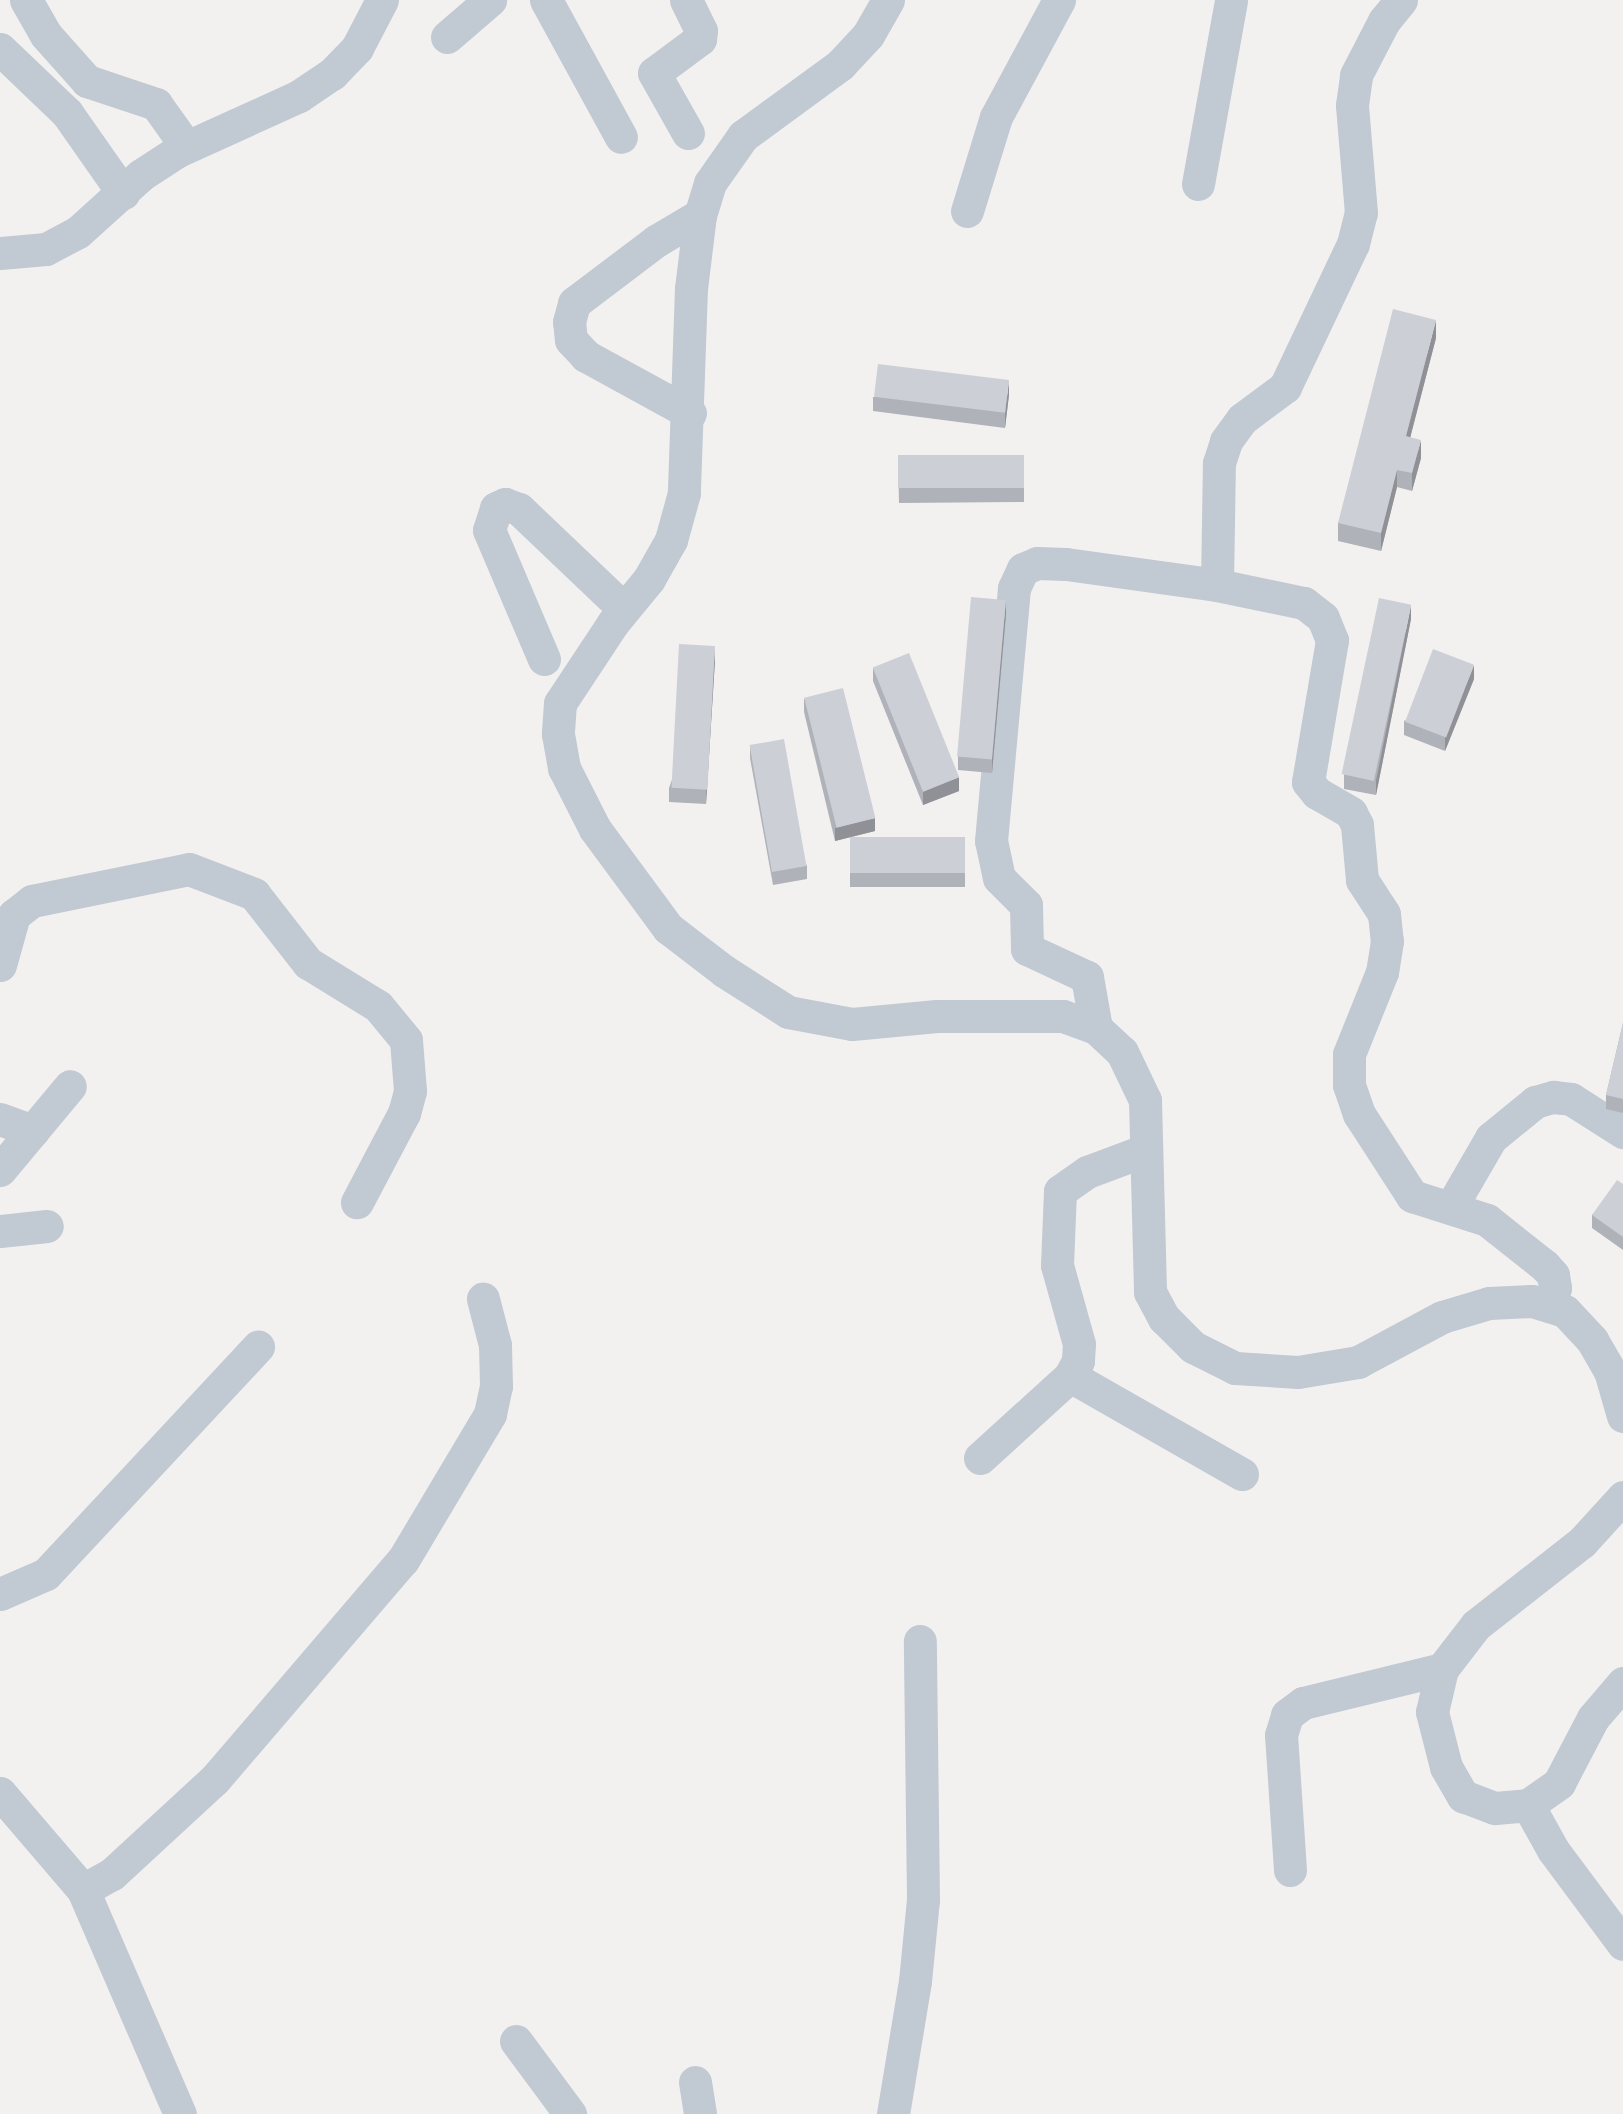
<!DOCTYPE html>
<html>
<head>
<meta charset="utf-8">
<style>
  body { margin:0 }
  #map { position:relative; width:1623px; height:2114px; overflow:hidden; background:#f3f1f0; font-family:"DM Sans",sans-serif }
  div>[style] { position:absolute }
  .minor>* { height:33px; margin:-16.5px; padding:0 16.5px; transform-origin:16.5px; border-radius:16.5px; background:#c1c9d2 }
  .wall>* { inset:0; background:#afb2b8; transform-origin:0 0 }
  .shaded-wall>* { inset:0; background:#8f9196 }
  .building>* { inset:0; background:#cccfd6; transform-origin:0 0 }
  span { translate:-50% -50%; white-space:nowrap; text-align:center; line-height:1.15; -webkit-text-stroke:7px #fff; paint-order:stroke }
</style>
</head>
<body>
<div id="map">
  <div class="minor">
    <div style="left:26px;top:0;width:40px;rotate:60.3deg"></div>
    <div style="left:46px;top:35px;width:62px;rotate:48.3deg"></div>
    <div style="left:87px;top:81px;width:73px;rotate:18.4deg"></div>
    <div style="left:156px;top:104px;width:52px;rotate:54.5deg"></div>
    <div style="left:546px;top:0;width:156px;rotate:61.3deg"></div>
    <div style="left:686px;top:0;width:34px;rotate:64deg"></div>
    <div style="left:701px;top:31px;width:8px;rotate:97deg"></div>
    <div style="left:700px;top:39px;width:57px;rotate:143.5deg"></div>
    <div style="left:654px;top:73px;width:69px;rotate:60.5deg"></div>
    <div style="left:888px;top:0;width:40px;rotate:119.7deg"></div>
    <div style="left:868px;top:35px;width:41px;rotate:133deg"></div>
    <div style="left:840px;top:65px;width:120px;rotate:143.8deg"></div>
    <div style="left:743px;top:136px;width:57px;rotate:125.1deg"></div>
    <div style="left:710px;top:183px;width:34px;rotate:107deg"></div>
    <div style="left:700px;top:215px;width:74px;rotate:97deg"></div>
    <div style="left:691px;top:288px;width:205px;rotate:92deg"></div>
    <div style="left:684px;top:493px;width:49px;rotate:105.5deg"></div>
    <div style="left:671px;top:540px;width:45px;rotate:119.4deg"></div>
    <div style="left:649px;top:579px;width:57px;rotate:129.3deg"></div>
    <div style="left:613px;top:623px;width:96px;rotate:123.5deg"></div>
    <div style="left:560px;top:703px;width:31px;rotate:94deg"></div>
    <div style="left:558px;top:734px;width:35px;rotate:80deg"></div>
    <div style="left:564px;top:768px;width:68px;rotate:63.1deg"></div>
    <div style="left:595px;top:829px;width:123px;rotate:53.6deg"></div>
    <div style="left:668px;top:928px;width:71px;rotate:37.5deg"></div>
    <div style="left:724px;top:971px;width:76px;rotate:32.6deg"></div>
    <div style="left:788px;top:1012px;width:65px;rotate:10.6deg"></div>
    <div style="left:852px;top:1024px;width:85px;rotate:-5.4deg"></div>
    <div style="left:937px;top:1016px;width:126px"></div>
    <div style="left:1063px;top:1016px;width:35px;rotate:20deg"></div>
    <div style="left:1096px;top:1028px;width:35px;rotate:43deg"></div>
    <div style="left:1122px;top:1052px;width:53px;rotate:64.4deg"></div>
    <div style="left:1145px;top:1100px;width:192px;rotate:88.5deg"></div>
    <div style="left:1150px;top:1292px;width:30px;rotate:62deg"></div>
    <div style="left:1164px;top:1318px;width:41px;rotate:45deg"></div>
    <div style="left:1193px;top:1347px;width:47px;rotate:26.6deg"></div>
    <div style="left:1235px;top:1368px;width:63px;rotate:3.6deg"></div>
    <div style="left:1298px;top:1372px;width:61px;rotate:-9.5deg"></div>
    <div style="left:1358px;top:1362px;width:95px;rotate:-28.2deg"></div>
    <div style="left:1442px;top:1317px;width:49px;rotate:-16.6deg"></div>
    <div style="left:1489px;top:1303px;width:43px;rotate:-2.7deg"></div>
    <div style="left:1532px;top:1301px;width:34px;rotate:17deg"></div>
    <div style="left:1565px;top:1311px;width:40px;rotate:47deg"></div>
    <div style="left:1592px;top:1340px;width:36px;rotate:60deg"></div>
    <div style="left:1610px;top:1371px;width:47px;rotate:73.9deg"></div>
    <div style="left:447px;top:37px;width:57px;rotate:-40.7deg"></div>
    <div style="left:0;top:49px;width:93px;rotate:43.7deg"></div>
    <div style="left:67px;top:113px;width:98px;rotate:55deg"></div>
    <div style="left:1198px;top:184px;width:187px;rotate:-79.8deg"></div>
    <div style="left:967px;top:211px;width:98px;rotate:-72.9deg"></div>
    <div style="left:996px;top:117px;width:133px;rotate:-61.7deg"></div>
    <div style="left:0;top:253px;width:46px;rotate:-5deg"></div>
    <div style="left:46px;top:249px;width:36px;rotate:-28deg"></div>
    <div style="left:78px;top:232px;width:85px;rotate:-42.1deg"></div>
    <div style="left:141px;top:175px;width:44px;rotate:-33deg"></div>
    <div style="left:178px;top:151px;width:133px;rotate:-24.4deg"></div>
    <div style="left:299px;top:96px;width:40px;rotate:-34deg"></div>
    <div style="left:332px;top:74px;width:36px;rotate:-46deg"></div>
    <div style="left:357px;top:48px;width:54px;rotate:-62.5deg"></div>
    <div style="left:690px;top:413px;width:119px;rotate:-151.3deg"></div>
    <div style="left:586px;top:356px;width:22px;rotate:-133deg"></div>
    <div style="left:571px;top:340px;width:18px;rotate:-96deg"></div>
    <div style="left:569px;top:322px;width:20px;rotate:-75deg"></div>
    <div style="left:574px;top:303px;width:103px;rotate:-37.1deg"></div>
    <div style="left:656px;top:241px;width:51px;rotate:-30.6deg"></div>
    <div style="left:1217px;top:585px;width:122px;rotate:-89.1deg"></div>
    <div style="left:1219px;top:463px;width:23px;rotate:-72deg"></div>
    <div style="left:1226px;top:441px;width:27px;rotate:-54deg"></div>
    <div style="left:1242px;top:419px;width:54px;rotate:-36.7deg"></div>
    <div style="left:1285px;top:387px;width:158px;rotate:-64.6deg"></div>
    <div style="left:1353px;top:244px;width:32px;rotate:-76deg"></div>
    <div style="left:1361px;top:213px;width:108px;rotate:-94.8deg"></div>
    <div style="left:1352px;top:105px;width:30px;rotate:-82deg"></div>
    <div style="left:1356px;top:75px;width:61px;rotate:-62.6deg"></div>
    <div style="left:1384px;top:21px;width:27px;rotate:-51deg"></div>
    <div style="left:544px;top:659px;width:140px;rotate:-113.1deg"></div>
    <div style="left:489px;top:530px;width:23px;rotate:-72deg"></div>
    <div style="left:496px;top:508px;width:10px;rotate:-24deg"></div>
    <div style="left:505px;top:504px;width:15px;rotate:20deg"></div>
    <div style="left:519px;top:509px;width:145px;rotate:43.6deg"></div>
    <div style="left:0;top:965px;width:52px;rotate:-74.4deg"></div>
    <div style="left:14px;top:915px;width:23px;rotate:-38deg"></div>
    <div style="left:32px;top:901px;width:160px;rotate:-11.5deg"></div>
    <div style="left:189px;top:869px;width:70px;rotate:21deg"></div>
    <div style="left:254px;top:894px;width:88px;rotate:52deg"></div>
    <div style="left:308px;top:963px;width:82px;rotate:31.6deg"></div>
    <div style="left:378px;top:1006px;width:44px;rotate:50.5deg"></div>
    <div style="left:406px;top:1040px;width:51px;rotate:85.5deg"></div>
    <div style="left:410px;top:1091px;width:23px;rotate:105deg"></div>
    <div style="left:404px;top:1113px;width:101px;rotate:117.8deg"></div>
    <div style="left:1096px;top:1028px;width:52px;rotate:-100deg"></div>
    <div style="left:1087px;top:977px;width:66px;rotate:-155deg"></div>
    <div style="left:1027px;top:949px;width:44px;rotate:-91.3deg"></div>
    <div style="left:1026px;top:905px;width:38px;rotate:-135deg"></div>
    <div style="left:999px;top:878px;width:38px;rotate:-102deg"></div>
    <div style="left:991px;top:841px;width:254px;rotate:-84.8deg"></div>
    <div style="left:1014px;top:588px;width:21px;rotate:-65deg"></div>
    <div style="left:1023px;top:569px;width:15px;rotate:-23deg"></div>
    <div style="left:1037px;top:563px;width:29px;rotate:2deg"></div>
    <div style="left:1066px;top:564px;width:152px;rotate:7.9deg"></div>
    <div style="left:1217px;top:585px;width:89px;rotate:11.7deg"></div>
    <div style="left:1304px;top:603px;width:24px;rotate:38deg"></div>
    <div style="left:1323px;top:618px;width:24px;rotate:68deg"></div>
    <div style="left:1332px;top:640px;width:144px;rotate:99.6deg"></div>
    <div style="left:1308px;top:782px;width:14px;rotate:51deg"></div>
    <div style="left:1317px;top:793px;width:39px;rotate:30deg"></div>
    <div style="left:1351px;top:813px;width:13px;rotate:63deg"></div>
    <div style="left:1357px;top:825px;width:55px;rotate:84.8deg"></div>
    <div style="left:1362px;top:880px;width:40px;rotate:57.1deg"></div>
    <div style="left:1384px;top:914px;width:27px;rotate:84deg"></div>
    <div style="left:1387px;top:941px;width:31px;rotate:99deg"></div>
    <div style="left:1382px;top:972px;width:88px;rotate:111.9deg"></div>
    <div style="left:1349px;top:1054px;width:31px;rotate:90deg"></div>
    <div style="left:1349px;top:1085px;width:31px;rotate:71deg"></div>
    <div style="left:1359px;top:1114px;width:98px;rotate:57.1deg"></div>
    <div style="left:1412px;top:1196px;width:79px;rotate:17.7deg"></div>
    <div style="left:1487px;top:1220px;width:74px;rotate:38.4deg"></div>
    <div style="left:1545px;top:1266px;width:12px;rotate:48deg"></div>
    <div style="left:1553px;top:1275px;width:13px;rotate:81deg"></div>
    <div style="left:1555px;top:1288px;width:17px;rotate:107deg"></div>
    <div style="left:0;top:1119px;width:35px;rotate:20deg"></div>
    <div style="left:0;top:1170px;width:109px;rotate:-50.2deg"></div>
    <div style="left:1451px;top:1207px;width:80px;rotate:-59.9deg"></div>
    <div style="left:1491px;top:1138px;width:57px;rotate:-39.3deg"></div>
    <div style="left:1535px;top:1102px;width:19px;rotate:-16deg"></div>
    <div style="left:1553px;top:1097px;width:18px;rotate:6deg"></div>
    <div style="left:1571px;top:1099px;width:62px;rotate:32.4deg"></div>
    <div style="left:0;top:1231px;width:47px;rotate:-6.1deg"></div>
    <div style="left:1070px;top:1376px;width:198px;rotate:29.7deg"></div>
    <div style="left:980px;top:1458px;width:122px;rotate:-42.3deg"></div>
    <div style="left:1070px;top:1376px;width:17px;rotate:-62deg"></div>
    <div style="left:1078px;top:1361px;width:17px;rotate:-87deg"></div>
    <div style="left:1079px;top:1344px;width:82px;rotate:-105.6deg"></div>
    <div style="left:1057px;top:1265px;width:74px;rotate:-87.7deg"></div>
    <div style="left:1060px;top:1191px;width:33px;rotate:-35deg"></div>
    <div style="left:1087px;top:1172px;width:63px;rotate:-20.4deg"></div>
    <div style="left:1623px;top:1497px;width:61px;rotate:132.3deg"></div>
    <div style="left:1582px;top:1542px;width:135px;rotate:141.9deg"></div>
    <div style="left:1476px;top:1625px;width:56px;rotate:127.7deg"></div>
    <div style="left:1442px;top:1669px;width:44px;rotate:103.1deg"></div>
    <div style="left:1432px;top:1712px;width:57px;rotate:75.7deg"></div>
    <div style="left:1446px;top:1767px;width:34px;rotate:60deg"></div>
    <div style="left:1463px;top:1796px;width:34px;rotate:21deg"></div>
    <div style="left:1495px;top:1808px;width:33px;rotate:-5deg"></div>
    <div style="left:1528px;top:1805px;width:38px;rotate:-35deg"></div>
    <div style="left:1559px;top:1783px;width:73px;rotate:-62.4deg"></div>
    <div style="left:1593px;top:1718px;width:46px;rotate:-49.4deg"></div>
    <div style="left:0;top:1594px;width:50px;rotate:-23.5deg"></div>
    <div style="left:46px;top:1574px;width:311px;rotate:-47deg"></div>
    <div style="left:0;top:1793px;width:128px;rotate:49.4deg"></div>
    <div style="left:83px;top:1890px;width:244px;rotate:66.6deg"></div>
    <div style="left:1528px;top:1805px;width:51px;rotate:60.9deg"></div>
    <div style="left:1553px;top:1850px;width:117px;rotate:53.3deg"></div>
    <div style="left:1290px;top:1870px;width:135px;rotate:-93.8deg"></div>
    <div style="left:1281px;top:1735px;width:21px;rotate:-73deg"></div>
    <div style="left:1287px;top:1715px;width:20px;rotate:-37deg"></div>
    <div style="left:1303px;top:1703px;width:143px;rotate:-13.7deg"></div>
    <div style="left:83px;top:1890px;width:33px;rotate:-29deg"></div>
    <div style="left:112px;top:1874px;width:140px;rotate:-42.7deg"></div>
    <div style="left:215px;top:1779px;width:289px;rotate:-49.4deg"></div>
    <div style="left:403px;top:1560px;width:170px;rotate:-59.2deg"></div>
    <div style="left:490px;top:1414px;width:29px;rotate:-78deg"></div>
    <div style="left:496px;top:1386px;width:41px;rotate:-91.4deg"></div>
    <div style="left:495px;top:1345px;width:48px;rotate:-104.6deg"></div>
    <div style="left:516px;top:2041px;width:91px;rotate:53.5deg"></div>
    <div style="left:695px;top:2082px;width:32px;rotate:81deg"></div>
    <div style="left:893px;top:2114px;width:135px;rotate:-80.6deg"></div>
    <div style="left:915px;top:1981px;width:81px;rotate:-84.4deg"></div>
    <div style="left:923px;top:1900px;width:259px;rotate:-90.7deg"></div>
  </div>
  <div class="wall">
    <div style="clip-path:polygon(1436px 338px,1410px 437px,1421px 458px,1412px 491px,1397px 487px,1381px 551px,1338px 541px,1338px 523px)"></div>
    <div style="clip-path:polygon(1009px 395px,1005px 428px,873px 411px,873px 397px)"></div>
    <div style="clip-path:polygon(898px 457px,1024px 488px,1024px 502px,899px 503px)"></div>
    <div style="clip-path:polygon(1006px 614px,992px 773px,958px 770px,958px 756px)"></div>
    <div style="clip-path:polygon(1411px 619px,1376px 795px,1344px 789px,1344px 775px)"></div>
    <div style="clip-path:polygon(715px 660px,706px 804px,669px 802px,669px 788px)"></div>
    <div style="clip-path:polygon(873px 668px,959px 791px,923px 805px,873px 681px)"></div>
    <div style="clip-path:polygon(1474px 679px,1445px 751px,1404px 735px,1404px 721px)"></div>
    <div style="clip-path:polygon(804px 698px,875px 831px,835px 841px,804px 712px)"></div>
    <div style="clip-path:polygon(750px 745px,807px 866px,807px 879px,773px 885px,750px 758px)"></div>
    <div style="left:965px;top:837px;width:50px;height:115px;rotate:90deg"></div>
    <div style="clip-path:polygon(1623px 1023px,1623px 1113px,1606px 1109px,1606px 1095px)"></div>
    <div style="clip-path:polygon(1623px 1184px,1623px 1250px,1592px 1228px,1592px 1215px)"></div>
  </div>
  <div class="shaded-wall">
    <div style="clip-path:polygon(1436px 320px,1436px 338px,1406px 454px,1406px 436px)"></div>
    <div style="clip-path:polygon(1009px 381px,1009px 395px,1005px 428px,1005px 414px)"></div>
    <div style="clip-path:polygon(1421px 440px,1421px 458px,1412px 491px,1412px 473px)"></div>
    <div style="clip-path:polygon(1397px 470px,1397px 487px,1381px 551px,1381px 533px)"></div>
    <div style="clip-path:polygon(1006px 600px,1006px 614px,992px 773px,992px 759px)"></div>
    <div style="clip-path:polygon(1411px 605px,1411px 619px,1376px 795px,1376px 781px)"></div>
    <div style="clip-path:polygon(715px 646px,715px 660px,706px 804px,706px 791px)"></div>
    <div style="clip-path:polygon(1474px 665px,1474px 679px,1445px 751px,1445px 737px)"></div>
    <div style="clip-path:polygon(959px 777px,959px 791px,923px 805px,923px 792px)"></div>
    <div style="clip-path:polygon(875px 818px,875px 831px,835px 841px,835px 828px)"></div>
  </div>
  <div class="building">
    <div style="clip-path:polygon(1393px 309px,1436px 320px,1406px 436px,1421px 440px,1412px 473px,1397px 470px,1381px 533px,1338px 523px)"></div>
    <div style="left:878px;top:364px;width:132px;height:33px;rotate:7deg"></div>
    <div style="left:1024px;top:455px;width:33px;height:126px;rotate:90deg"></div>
    <div style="left:971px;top:597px;width:35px;height:160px;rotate:5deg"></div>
    <div style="left:1379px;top:598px;width:33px;height:180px;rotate:12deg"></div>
    <div style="left:679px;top:644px;width:36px;height:144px;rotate:3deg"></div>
    <div style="left:1433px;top:649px;width:44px;height:78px;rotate:21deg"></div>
    <div style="left:909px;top:653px;width:134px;height:39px;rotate:68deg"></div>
    <div style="left:843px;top:688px;width:134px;height:40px;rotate:76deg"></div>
    <div style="left:784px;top:739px;width:129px;height:35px;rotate:80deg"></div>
    <div style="left:965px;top:837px;width:36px;height:115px;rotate:90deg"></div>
    <div style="clip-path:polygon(1623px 1023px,1623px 1099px,1606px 1095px)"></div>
    <div style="clip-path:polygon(1617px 1180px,1623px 1184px,1623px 1237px,1592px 1215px)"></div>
  </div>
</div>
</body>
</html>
